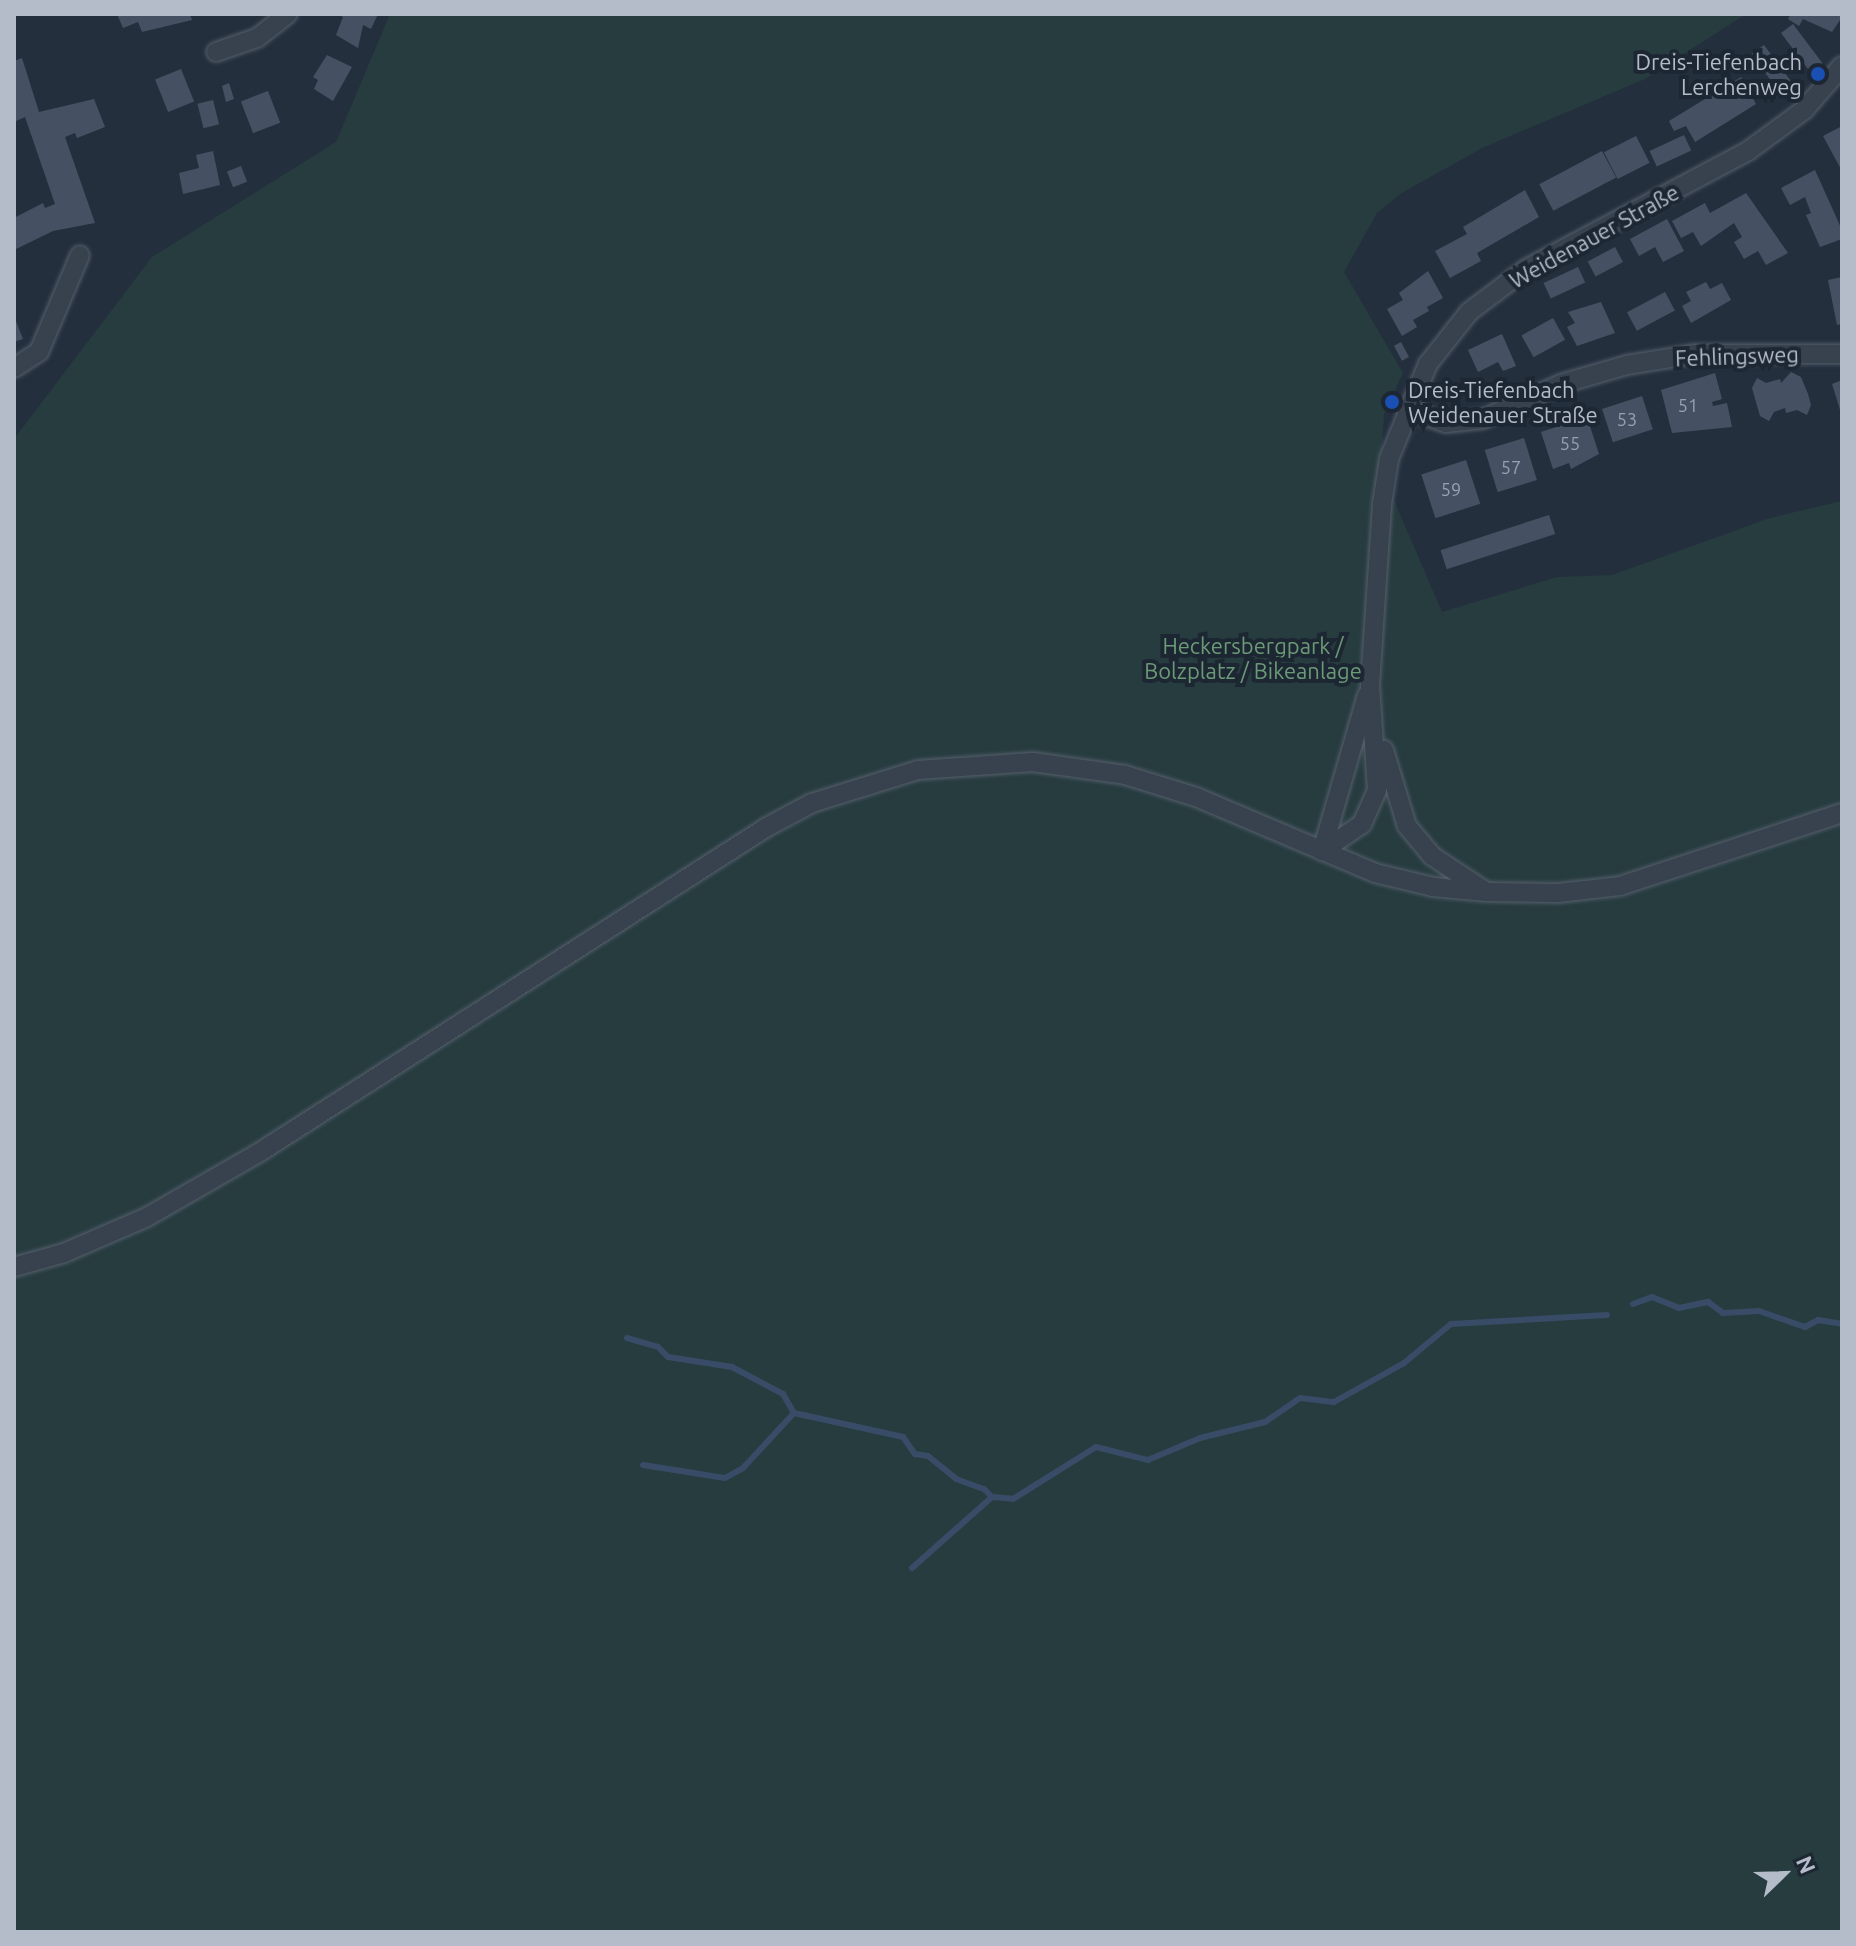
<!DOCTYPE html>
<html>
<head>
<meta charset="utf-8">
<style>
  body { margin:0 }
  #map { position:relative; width:1856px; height:1946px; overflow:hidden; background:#242f3e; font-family:Ubuntu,sans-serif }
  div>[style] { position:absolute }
  .green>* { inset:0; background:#263c3f }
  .stream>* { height:6px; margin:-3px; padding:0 3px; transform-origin:3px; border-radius:3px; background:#394c67 }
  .building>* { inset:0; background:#455162; transform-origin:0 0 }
  .roads { filter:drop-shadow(0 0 2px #565f6c) drop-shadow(0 0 2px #565f6c) }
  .minor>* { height:18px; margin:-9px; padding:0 9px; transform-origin:9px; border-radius:9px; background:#38414e }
  .dots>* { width:22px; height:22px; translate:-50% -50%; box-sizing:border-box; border:4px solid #1d2633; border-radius:50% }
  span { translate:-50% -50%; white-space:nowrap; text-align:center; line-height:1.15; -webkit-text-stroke:8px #1d2633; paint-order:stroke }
  .number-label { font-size:18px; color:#98a1af }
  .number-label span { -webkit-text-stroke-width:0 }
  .poi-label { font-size:22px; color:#b4bcc9 }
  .right { translate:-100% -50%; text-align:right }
  .left { translate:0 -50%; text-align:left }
  .street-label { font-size:22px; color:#b4bcc9 }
  .park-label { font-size:22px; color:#6b9a76 }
  .frame { position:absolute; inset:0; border:16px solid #b4bcc9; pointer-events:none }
  .north { position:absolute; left:1744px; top:1834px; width:80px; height:80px; -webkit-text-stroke:6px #1d2633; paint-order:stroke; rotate:67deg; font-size:22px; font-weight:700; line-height:32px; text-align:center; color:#b4bcc9 }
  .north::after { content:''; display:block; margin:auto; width:28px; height:36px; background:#b4bcc9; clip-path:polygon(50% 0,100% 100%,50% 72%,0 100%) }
</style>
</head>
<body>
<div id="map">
  <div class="green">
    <div style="clip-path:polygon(390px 14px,1746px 14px,1645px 79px,1482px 148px,1400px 194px,1377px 213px,1344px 272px,1403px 373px,1384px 414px,1381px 470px,1442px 612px,1557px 577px,1612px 575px,1770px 518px,1842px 501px,1842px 1932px,14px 1932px,14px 439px,152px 257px,336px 142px)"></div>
  </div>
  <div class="stream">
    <div style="left:1633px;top:1304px;width:20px;rotate:-20deg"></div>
    <div style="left:1652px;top:1297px;width:29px;rotate:22deg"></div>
    <div style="left:1679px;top:1308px;width:30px;rotate:-12deg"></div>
    <div style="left:1708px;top:1302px;width:19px;rotate:36deg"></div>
    <div style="left:1723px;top:1313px;width:36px;rotate:-3deg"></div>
    <div style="left:1759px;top:1311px;width:49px;rotate:19.2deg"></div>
    <div style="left:1805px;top:1327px;width:15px;rotate:-28deg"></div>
    <div style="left:1818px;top:1320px;width:24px;rotate:9deg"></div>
    <div style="left:627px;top:1338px;width:32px;rotate:16deg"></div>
    <div style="left:658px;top:1347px;width:14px;rotate:45deg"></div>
    <div style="left:668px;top:1357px;width:65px;rotate:8.9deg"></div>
    <div style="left:732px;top:1367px;width:58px;rotate:27.9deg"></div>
    <div style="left:783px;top:1394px;width:22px;rotate:60deg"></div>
    <div style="left:794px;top:1413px;width:112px;rotate:12.4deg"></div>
    <div style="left:903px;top:1437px;width:21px;rotate:55deg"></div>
    <div style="left:915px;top:1454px;width:13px;rotate:9deg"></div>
    <div style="left:928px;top:1456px;width:36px;rotate:39deg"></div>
    <div style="left:956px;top:1479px;width:30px;rotate:20deg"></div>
    <div style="left:984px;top:1489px;width:11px;rotate:45deg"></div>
    <div style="left:643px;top:1465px;width:83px;rotate:9deg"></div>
    <div style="left:725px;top:1478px;width:21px;rotate:-29deg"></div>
    <div style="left:743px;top:1468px;width:75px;rotate:-47.2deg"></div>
    <div style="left:912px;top:1568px;width:107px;rotate:-41.6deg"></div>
    <div style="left:992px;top:1497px;width:21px;rotate:5deg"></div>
    <div style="left:1013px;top:1499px;width:98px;rotate:-32.1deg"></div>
    <div style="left:1096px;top:1447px;width:54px;rotate:14deg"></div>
    <div style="left:1148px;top:1460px;width:56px;rotate:-22.9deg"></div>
    <div style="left:1200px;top:1438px;width:67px;rotate:-13.8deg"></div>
    <div style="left:1265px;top:1422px;width:42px;rotate:-34.4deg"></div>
    <div style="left:1300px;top:1398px;width:34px;rotate:7deg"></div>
    <div style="left:1334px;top:1402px;width:80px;rotate:-29.1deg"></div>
    <div style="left:1404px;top:1363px;width:61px;rotate:-39.7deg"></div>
    <div style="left:1451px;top:1324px;width:156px;rotate:-3.3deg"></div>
  </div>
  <div class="building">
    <div style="clip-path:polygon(117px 14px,190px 14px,192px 20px,142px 32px,138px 22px,123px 28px)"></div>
    <div style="clip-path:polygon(337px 14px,378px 14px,371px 29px,363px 25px,358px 48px,336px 35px,343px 17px)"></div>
    <div style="clip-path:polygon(1791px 14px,1842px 14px,1842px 17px,1832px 32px,1803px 19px,1799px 26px,1788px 19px)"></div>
    <div style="left:1793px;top:24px;width:49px;height:15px;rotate:53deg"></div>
    <div style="clip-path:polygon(1764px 45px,1793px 84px,1774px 99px,1765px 87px,1772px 82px,1751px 54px)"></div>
    <div style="clip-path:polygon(327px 55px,352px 67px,333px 101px,314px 89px,318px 80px,313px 77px)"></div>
    <div style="clip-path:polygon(22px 58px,39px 112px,94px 99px,105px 127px,77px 138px,75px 133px,65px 137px,95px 223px,53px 231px,14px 250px,14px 218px,43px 203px,45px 208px,55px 204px,25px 117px,14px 122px,14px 61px)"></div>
    <div style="left:181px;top:69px;width:35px;height:28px;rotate:68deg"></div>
    <div style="clip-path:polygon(1741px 77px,1756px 104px,1695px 142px,1686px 126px,1674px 131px,1669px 121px)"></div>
    <div style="clip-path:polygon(229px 83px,234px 99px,226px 102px,222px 86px)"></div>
    <div style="left:268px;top:91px;width:34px;height:29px;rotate:69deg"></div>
    <div style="left:213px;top:100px;width:25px;height:16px;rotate:76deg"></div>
    <div style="clip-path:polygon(1842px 126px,1842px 171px,1823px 136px)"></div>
    <div style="left:1684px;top:135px;width:17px;height:38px;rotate:65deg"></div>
    <div style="left:1636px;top:136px;width:30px;height:36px;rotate:63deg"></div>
    <div style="clip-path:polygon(213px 151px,220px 185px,183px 194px,179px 173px,199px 168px,196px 155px)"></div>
    <div style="left:1602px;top:151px;width:30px;height:71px;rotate:62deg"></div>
    <div style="left:241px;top:166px;width:17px;height:15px;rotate:69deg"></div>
    <div style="clip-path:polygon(1815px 170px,1842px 230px,1842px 239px,1820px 247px,1806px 215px,1811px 213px,1805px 197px,1790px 205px,1781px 188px)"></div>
    <div style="clip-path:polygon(1525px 190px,1539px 217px,1477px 253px,1481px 261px,1450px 278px,1435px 251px,1467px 234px,1463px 227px)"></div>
    <div style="clip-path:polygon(1746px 193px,1788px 253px,1766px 265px,1758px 251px,1744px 259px,1734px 242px,1742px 237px,1734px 223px,1701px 246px,1693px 232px,1681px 238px,1672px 221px,1705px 203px,1710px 213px)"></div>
    <div style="clip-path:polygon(1667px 219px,1684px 251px,1663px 262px,1655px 247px,1639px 256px,1630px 239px)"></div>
    <div style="left:1615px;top:247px;width:17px;height:31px;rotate:62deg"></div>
    <div style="left:1578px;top:267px;width:17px;height:38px;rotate:65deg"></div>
    <div style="clip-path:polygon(1428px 271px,1443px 298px,1427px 307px,1429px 311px,1413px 320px,1417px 327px,1402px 336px,1387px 309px,1403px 300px,1399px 293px)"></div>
    <div style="clip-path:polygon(1842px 277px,1842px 324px,1837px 325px,1828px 280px)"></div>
    <div style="clip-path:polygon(1706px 282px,1710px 289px,1722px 283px,1731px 300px,1691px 323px,1682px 306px,1691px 301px,1686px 292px)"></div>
    <div style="left:1665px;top:292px;width:21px;height:43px;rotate:62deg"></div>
    <div style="clip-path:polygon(1601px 302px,1615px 333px,1577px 346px,1567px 327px,1575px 323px,1568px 312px)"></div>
    <div style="clip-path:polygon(14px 316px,23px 339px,14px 342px)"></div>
    <div style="left:1553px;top:318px;width:25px;height:36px;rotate:61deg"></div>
    <div style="clip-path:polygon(1502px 334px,1516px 366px,1503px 371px,1498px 362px,1478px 372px,1468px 350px)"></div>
    <div style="left:1401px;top:342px;width:17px;height:8px;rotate:62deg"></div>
    <div style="clip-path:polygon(1791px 372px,1801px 377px,1808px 394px,1811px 405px,1807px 415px,1797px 410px,1786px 413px,1785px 408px,1774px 412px,1769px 421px,1760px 416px,1752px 388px,1757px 378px,1766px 383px,1780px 379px,1781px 383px)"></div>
    <div style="clip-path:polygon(1715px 373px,1722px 399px,1712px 402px,1713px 406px,1727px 403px,1732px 427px,1672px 433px,1661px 390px)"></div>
    <div style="clip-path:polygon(1842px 380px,1842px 413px,1841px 413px,1832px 384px)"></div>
    <div style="left:1642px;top:396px;width:35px;height:42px;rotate:72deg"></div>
    <div style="clip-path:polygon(1587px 417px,1599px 454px,1571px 469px,1569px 463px,1553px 469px,1541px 432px)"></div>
    <div style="left:1524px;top:438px;width:44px;height:41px;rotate:73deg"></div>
    <div style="left:1466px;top:460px;width:46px;height:47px;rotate:72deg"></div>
    <div style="left:1549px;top:515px;width:20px;height:114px;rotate:72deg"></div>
  </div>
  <div class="roads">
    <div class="minor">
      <div style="left:216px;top:52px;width:43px;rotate:-18.9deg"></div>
      <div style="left:257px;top:38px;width:39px;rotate:-38deg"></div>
      <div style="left:14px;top:368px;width:30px;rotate:-33deg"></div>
      <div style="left:39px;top:352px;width:105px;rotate:-67.1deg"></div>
      <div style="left:1406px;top:409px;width:42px;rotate:19.3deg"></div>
      <div style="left:1446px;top:423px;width:37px;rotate:-6deg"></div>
      <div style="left:1483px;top:419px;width:85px;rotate:-24.2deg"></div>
      <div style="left:1561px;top:384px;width:69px;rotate:-16.1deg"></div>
      <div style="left:1627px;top:365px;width:68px;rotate:-9.3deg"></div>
      <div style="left:1694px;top:354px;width:148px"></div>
      <div style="left:1384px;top:750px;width:79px;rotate:73.2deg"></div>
      <div style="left:1407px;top:826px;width:39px;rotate:50deg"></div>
      <div style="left:1432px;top:856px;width:64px;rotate:33.4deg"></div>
      <div style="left:1322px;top:851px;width:48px;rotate:-34deg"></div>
      <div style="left:1362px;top:824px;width:37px;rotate:-66deg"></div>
      <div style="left:1377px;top:790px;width:105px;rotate:-93.8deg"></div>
      <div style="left:1370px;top:685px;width:181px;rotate:-86.2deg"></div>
      <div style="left:1382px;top:504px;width:46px;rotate:-81.2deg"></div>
      <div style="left:1389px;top:459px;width:103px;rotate:-67.7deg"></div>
      <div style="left:1428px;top:364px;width:66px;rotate:-51.7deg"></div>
      <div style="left:1469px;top:312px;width:71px;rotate:-37deg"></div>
      <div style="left:1526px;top:269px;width:251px;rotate:-28deg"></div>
      <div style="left:1748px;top:151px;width:69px;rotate:-36.2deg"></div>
      <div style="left:1804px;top:110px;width:58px;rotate:-49.2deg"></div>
      <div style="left:1322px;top:851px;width:162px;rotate:-73.9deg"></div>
      <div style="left:14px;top:1267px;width:52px;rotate:-15.6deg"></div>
      <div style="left:64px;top:1253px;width:90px;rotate:-23.4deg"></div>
      <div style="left:147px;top:1217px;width:130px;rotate:-29.9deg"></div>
      <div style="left:260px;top:1152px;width:602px;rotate:-32.66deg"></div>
      <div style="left:767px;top:827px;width:51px;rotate:-28.1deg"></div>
      <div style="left:812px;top:803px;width:111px;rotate:-17.3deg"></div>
      <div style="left:918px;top:770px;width:115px;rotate:-4deg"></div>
      <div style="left:1033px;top:762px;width:93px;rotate:8deg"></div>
      <div style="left:1125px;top:775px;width:74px;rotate:17.2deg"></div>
      <div style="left:1196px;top:797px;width:194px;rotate:23deg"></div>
      <div style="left:1375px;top:873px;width:60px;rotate:13.6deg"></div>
      <div style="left:1433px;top:887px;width:54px;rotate:5.3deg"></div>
      <div style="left:1487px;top:892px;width:71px;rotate:0.8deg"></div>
      <div style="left:1558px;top:893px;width:62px;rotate:-6.4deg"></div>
      <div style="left:1620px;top:886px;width:234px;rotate:-18.2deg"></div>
    </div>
  </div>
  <div class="dots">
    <div style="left:1818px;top:74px;background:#1a4fb4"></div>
    <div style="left:1392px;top:402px;background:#1a4fb4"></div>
  </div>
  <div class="number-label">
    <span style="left:1688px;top:405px">51</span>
    <span style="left:1627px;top:419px">53</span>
    <span style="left:1570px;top:443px">55</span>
    <span style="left:1511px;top:467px">57</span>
    <span style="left:1451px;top:489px">59</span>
  </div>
  <div class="poi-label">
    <span class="right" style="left:1802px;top:74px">Dreis-Tiefenbach<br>Lerchenweg</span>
    <span class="left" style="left:1408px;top:402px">Dreis-Tiefenbach<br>Weidenauer Straße</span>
  </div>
  <div class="street-label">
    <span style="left:1594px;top:236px;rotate:-29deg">Weidenauer Straße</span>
    <span style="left:1737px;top:356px;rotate:-2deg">Fehlingsweg</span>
  </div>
  <div class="park-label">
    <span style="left:1253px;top:658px">Heckersbergpark /<br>Bolzplatz / Bikeanlage</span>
  </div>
  <div class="frame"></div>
  <div class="north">N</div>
</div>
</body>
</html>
